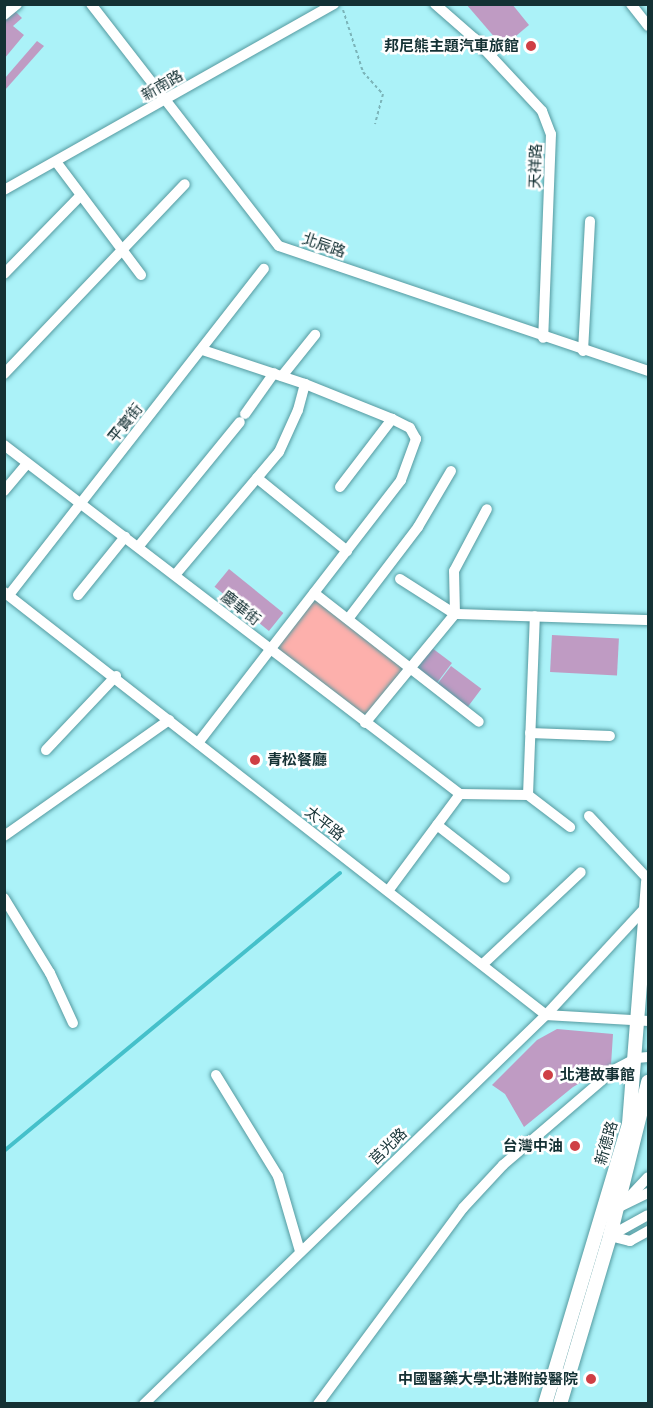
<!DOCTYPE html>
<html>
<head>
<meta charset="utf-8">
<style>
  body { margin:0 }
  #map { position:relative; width:653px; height:1408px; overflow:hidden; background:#abf2f8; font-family:"PT Sans Narrow","Noto Sans TC",sans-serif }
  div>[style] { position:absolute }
  .green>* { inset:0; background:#fdb0ac; transform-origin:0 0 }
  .stream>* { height:4px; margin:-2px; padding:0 2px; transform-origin:2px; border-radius:2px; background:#45c0ca }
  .building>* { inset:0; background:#bf9bc3; transform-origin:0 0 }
  .path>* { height:2px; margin-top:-1px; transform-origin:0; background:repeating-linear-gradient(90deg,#7bb4b9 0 3px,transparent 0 6px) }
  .roads { filter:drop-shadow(0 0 2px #559aa0) drop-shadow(0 0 2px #559aa0) }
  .minor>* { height:10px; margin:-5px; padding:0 5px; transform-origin:5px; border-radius:5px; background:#fff }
  .major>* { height:14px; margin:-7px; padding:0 7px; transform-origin:7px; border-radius:7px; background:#fff }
  .dots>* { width:16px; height:16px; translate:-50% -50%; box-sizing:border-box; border:3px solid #fff; border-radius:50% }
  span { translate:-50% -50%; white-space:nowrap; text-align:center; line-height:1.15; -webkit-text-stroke:5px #fff; paint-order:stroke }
  .poi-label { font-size:15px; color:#143134; font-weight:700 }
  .right { translate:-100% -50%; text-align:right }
  .left { translate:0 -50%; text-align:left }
  .street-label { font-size:15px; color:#143134 }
  .frame { position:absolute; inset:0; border:6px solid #143134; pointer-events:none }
</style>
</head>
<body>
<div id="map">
  <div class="green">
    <div style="left:314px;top:593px;width:121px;height:71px;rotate:37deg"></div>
  </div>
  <div class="stream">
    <div style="left:4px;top:1151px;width:436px;rotate:-39.6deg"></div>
  </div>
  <div class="building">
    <div style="clip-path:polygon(466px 4px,512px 4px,529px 25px,503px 47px)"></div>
    <div style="clip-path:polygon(15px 11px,22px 18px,13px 26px,24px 35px,4px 59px,4px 20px)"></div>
    <div style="clip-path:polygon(37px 41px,44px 46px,5px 90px,5px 78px)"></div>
    <div style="left:229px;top:569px;width:70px;height:23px;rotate:39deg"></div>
    <div style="left:552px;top:635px;width:67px;height:37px;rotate:3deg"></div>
    <div style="left:432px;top:648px;width:25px;height:26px;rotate:37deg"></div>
    <div style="left:451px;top:666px;width:38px;height:23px;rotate:37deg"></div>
    <div style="clip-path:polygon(557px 1029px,613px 1034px,611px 1065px,573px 1087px,524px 1127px,505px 1094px,492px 1085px,537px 1040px)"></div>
  </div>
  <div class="path">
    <div style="left:343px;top:10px;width:65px;rotate:72.1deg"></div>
    <div style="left:363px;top:72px;width:30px;rotate:48deg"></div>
    <div style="left:383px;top:94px;width:31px;rotate:105deg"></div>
  </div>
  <div class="roads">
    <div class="minor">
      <div style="left:91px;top:4px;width:306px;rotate:52.2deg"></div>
      <div style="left:279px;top:246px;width:390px;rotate:18.7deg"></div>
      <div style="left:435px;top:4px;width:52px;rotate:41.1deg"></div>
      <div style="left:474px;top:38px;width:100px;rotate:47deg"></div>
      <div style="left:542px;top:111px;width:25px;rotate:69deg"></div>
      <div style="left:551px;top:134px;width:204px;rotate:92.2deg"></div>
      <div style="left:631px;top:4px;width:28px;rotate:52deg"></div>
      <div style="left:4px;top:15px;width:17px;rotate:-40deg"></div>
      <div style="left:57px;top:163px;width:140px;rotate:53.1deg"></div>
      <div style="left:4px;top:190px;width:379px;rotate:-29.4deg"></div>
      <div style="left:4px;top:274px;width:110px;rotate:-45.7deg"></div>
      <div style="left:583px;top:351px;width:130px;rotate:-86.9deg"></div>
      <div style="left:4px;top:374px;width:262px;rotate:-46.4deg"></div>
      <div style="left:282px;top:376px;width:53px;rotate:-51.2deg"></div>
      <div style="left:245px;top:414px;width:50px;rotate:-54.7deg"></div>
      <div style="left:4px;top:445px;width:574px;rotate:37.43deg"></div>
      <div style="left:257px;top:478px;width:116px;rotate:39deg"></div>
      <div style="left:340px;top:487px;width:86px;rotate:-52.6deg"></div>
      <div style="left:4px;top:491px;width:35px;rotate:-50deg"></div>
      <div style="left:138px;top:547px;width:161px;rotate:-50.8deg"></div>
      <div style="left:175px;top:575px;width:161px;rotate:-49.8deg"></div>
      <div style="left:279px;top:452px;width:46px;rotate:-65.7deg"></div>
      <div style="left:298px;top:410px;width:27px;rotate:-75deg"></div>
      <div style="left:400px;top:579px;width:65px;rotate:32.5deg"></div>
      <div style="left:455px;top:614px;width:193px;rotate:1.8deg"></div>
      <div style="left:4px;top:592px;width:688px;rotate:37.97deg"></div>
      <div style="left:546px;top:1015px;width:102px;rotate:3.4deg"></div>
      <div style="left:314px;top:593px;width:209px;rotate:38deg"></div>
      <div style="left:9px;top:595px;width:414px;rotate:-52deg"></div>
      <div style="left:78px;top:595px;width:75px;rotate:-51deg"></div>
      <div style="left:455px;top:614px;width:43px;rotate:-91.3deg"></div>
      <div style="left:454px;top:571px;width:70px;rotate:-62deg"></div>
      <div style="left:348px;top:619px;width:116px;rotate:-52.7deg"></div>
      <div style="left:418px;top:527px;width:65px;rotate:-59.5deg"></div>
      <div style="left:365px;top:723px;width:141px;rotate:-50.5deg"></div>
      <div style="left:530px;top:733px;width:80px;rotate:2.1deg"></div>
      <div style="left:198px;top:743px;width:332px;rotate:-52.3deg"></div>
      <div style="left:401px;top:480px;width:44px;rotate:-69.9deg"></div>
      <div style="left:416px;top:439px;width:13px;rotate:-119deg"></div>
      <div style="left:410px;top:428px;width:20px;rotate:-153deg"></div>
      <div style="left:392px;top:419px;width:94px;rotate:-158.1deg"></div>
      <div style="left:305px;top:384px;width:108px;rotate:-161.6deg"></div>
      <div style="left:46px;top:750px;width:102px;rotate:-46.6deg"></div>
      <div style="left:460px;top:794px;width:68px;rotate:0.8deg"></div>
      <div style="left:528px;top:795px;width:179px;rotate:-87.8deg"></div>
      <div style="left:528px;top:795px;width:53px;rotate:37.3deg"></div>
      <div style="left:589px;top:816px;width:86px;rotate:46.9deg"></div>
      <div style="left:437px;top:825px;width:86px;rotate:37.9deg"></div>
      <div style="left:4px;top:836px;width:202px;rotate:-35.1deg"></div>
      <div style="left:388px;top:891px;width:121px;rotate:-53.4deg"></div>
      <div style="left:4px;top:898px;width:88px;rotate:58.5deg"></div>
      <div style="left:50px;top:973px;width:55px;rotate:65.3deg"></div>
      <div style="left:483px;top:964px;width:134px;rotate:-43.2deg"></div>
      <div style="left:216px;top:1075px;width:119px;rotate:58.5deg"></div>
      <div style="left:278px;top:1176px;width:78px;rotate:73.7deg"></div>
      <div style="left:622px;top:1205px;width:38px;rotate:-47deg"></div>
      <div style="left:611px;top:1211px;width:41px;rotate:-25.9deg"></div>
      <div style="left:609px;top:1232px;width:4px;rotate:76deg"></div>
      <div style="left:610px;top:1236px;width:43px;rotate:-28.9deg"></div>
      <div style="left:610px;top:1236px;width:21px;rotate:14deg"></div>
      <div style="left:630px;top:1241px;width:21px;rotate:-29deg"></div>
      <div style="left:144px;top:1404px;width:559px;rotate:-44.06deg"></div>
      <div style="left:546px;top:1015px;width:149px;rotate:-47.2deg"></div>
      <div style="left:318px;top:1404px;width:244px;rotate:-53.5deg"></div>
      <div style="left:463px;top:1208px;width:59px;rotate:-47.1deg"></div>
      <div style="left:503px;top:1165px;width:146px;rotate:-40.6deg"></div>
      <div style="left:614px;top:1070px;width:26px;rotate:-28deg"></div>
      <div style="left:637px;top:1058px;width:11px;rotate:-5deg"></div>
    </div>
    <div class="major">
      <div style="left:545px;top:1404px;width:292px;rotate:-73.3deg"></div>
      <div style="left:629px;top:1124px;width:243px;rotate:-85.5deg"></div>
      <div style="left:560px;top:1404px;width:175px;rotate:-73.4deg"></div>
      <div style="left:610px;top:1236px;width:159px;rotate:-76.1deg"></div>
    </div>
  </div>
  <div class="dots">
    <div style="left:531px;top:46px;background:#cf3f45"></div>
    <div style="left:255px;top:760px;background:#cf3f45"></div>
    <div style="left:548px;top:1075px;background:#cf3f45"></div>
    <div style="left:575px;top:1146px;background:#cf3f45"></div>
    <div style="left:591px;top:1379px;background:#cf3f45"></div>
  </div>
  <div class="poi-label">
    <span class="right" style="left:519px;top:46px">邦尼熊主題汽車旅館</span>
    <span class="left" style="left:267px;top:760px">青松餐廳</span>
    <span class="left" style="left:560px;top:1075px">北港故事館</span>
    <span class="right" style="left:563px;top:1146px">台灣中油</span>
    <span class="right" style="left:578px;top:1379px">中國醫藥大學北港附設醫院</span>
  </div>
  <div class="street-label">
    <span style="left:162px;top:85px;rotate:-30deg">新南路</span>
    <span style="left:535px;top:166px;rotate:-88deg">天祥路</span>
    <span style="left:324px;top:245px;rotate:19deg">北辰路</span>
    <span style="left:125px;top:423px;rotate:-51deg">平實街</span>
    <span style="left:241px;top:608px;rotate:38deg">慶華街</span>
    <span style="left:325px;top:823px;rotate:38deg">太平路</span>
    <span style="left:606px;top:1143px;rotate:-74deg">新德路</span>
    <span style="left:388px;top:1146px;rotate:-44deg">莒光路</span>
  </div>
  <div class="frame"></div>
</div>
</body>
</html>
